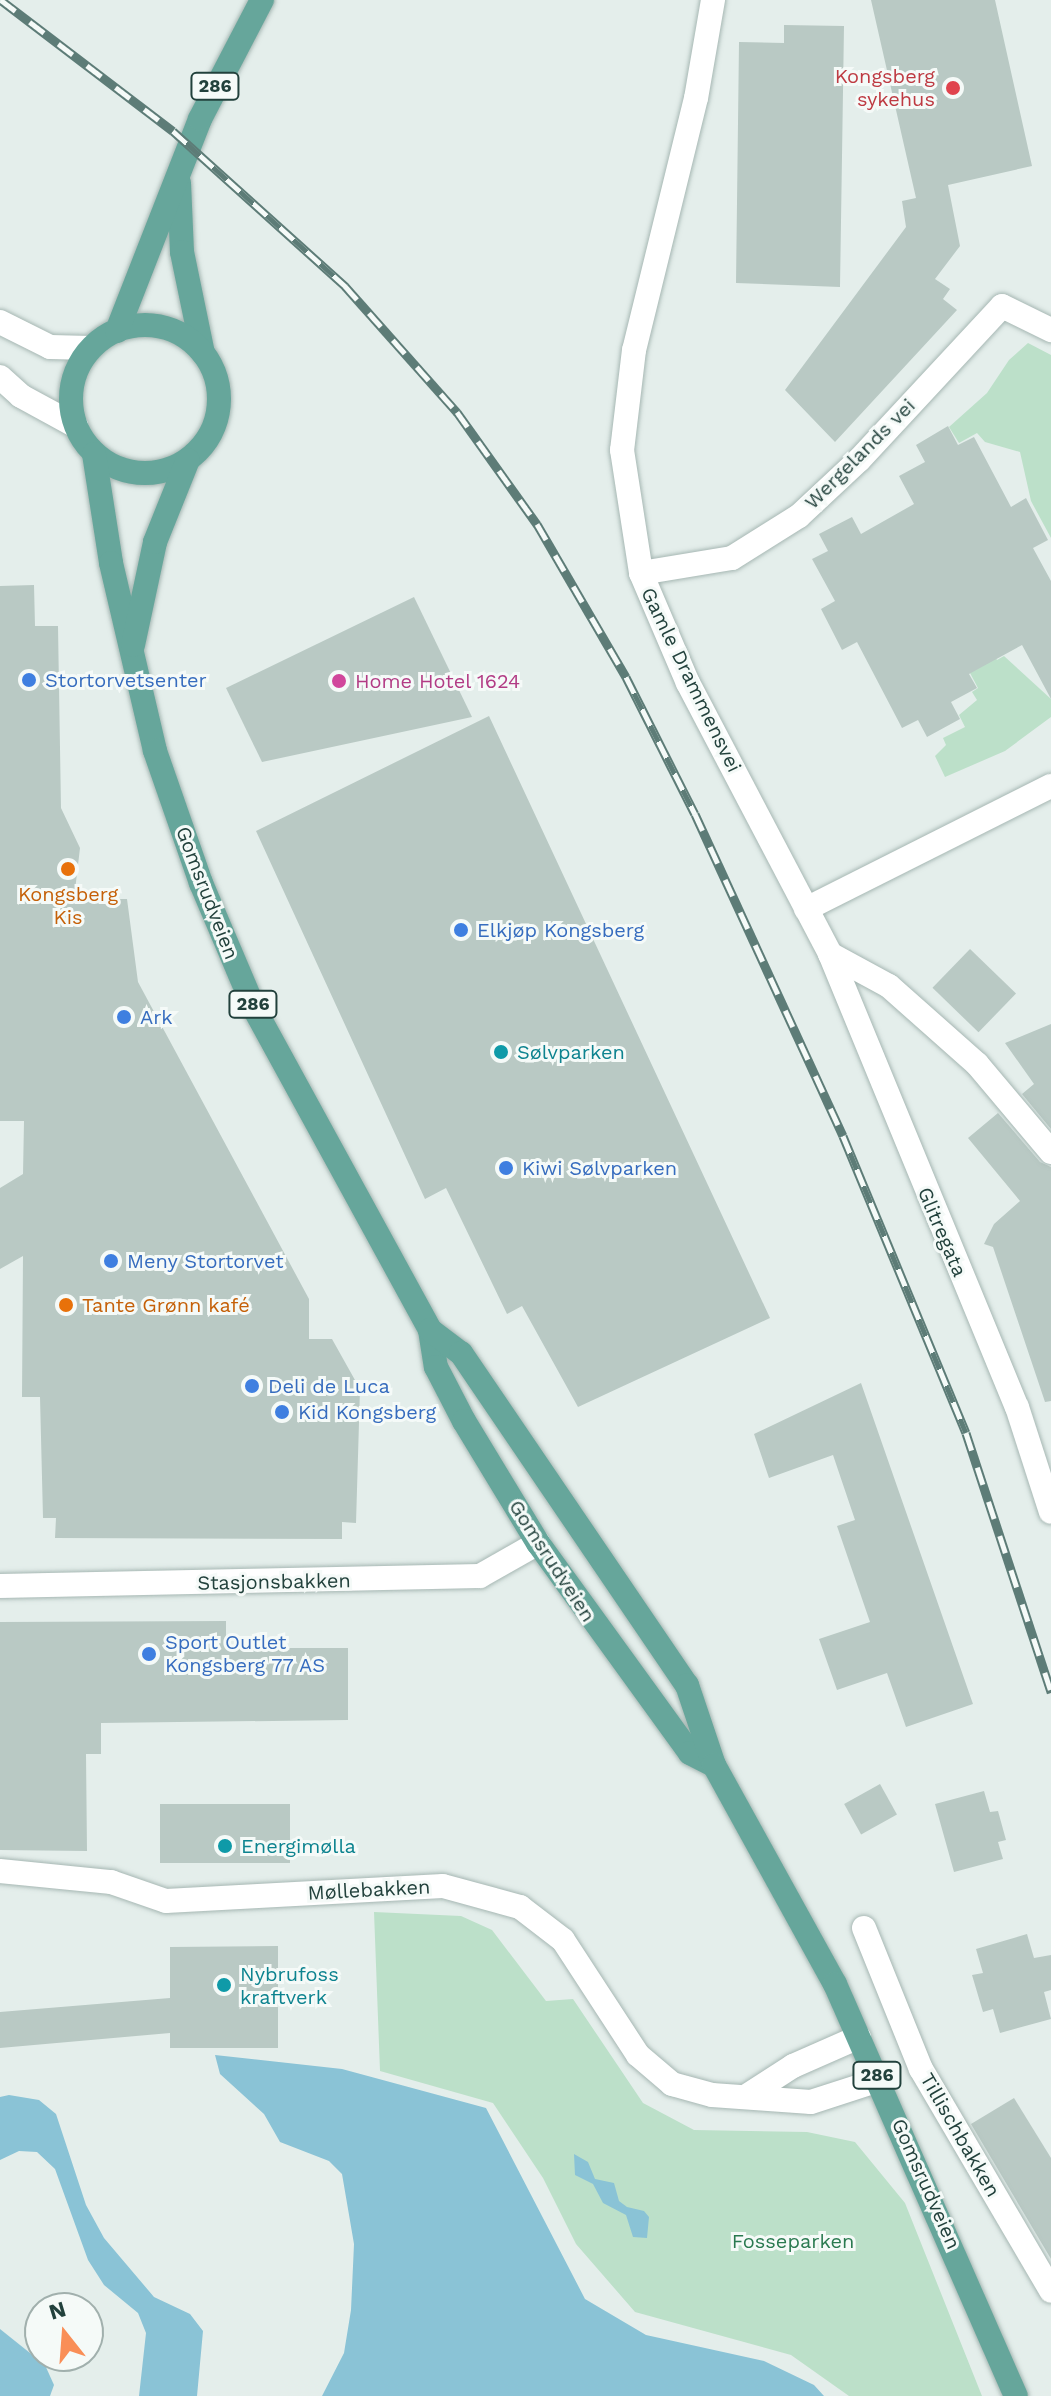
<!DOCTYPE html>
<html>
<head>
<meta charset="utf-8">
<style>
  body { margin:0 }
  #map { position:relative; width:1051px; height:2396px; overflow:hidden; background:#e4eeeb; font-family:"Work Sans",sans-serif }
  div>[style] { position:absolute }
  .green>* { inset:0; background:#bce0c9 }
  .water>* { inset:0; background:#8ac3d6 }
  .building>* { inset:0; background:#b9c9c4; transform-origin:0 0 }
  .roads { filter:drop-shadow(0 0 2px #a6b7b3) drop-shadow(0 0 2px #a6b7b3) }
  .minor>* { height:24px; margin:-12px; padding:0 12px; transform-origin:12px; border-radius:12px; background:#fff }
  .secondary>* { height:24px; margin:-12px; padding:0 12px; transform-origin:12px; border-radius:12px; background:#fff }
  .primary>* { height:24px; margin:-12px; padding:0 12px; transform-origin:12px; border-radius:12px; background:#66a69b }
  .primary>.ring { margin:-12px; padding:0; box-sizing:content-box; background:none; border:24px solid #66a69b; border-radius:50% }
  .rail>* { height:9px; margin-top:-4.5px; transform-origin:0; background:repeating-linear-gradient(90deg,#f5faf8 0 18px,#5d7c77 0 36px); box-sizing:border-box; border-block:2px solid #5d7c77 }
  .dots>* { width:22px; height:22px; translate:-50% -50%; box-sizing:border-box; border:4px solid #f5faf8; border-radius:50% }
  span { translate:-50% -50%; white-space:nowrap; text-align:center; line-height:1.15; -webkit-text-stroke:6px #f5faf8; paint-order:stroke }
  .shield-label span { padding:2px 6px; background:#f5faf8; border:2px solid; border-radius:6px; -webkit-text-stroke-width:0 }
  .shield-label { font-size:18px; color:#22413c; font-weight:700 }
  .health-label { font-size:20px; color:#be3a42 }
  .right { translate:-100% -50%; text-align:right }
  .street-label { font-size:20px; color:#22413c }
  .shop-label { font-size:20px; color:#366cbe }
  .left { translate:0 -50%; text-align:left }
  .hotel-label { font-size:20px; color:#b23c85 }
  .food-label { font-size:20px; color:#c56008 }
  .culture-label { font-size:20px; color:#0d838f }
  .park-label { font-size:20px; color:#2a7a50 }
  .north { position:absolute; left:24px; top:2292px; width:80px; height:80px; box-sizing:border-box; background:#f5faf8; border:2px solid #a1b0ad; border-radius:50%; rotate:343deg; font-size:22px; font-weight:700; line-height:32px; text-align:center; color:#22413c }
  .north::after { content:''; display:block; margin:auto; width:28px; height:36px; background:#f98e57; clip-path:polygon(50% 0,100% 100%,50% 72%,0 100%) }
</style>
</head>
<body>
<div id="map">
  <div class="green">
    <div style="clip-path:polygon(1028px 343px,1051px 355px,1051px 538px,1031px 501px,1020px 452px,985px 442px,977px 433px,959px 443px,949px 427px,987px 393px,1009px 360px)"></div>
    <div style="clip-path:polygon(962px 595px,997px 660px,1004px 656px,1051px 699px,1051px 717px,1005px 751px,945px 777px,935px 756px,946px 745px,943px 738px,965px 727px,959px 715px,977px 700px,972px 692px,978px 688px,936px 609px)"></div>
    <div style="clip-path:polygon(374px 1912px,461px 1916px,492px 1930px,546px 2001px,573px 1999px,643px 2103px,694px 2130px,807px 2132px,855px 2142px,905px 2203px,982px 2396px,849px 2396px,791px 2355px,635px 2312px,576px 2244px,543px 2178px,493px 2103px,380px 2071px)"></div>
  </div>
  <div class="water">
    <div style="clip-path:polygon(215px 2055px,342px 2069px,486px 2108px,585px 2299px,646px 2335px,764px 2361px,814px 2385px,824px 2396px,322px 2396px,344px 2353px,351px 2310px,354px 2244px,342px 2174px,329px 2161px,280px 2142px,264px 2114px,220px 2074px)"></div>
    <div style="clip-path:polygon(9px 2095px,39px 2100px,56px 2114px,86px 2205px,104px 2238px,154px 2297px,190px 2314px,203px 2331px,197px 2396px,139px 2396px,146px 2333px,138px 2313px,104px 2285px,88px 2260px,55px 2169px,37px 2152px,19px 2151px,0 2160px,0 2097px)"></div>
    <div style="clip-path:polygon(574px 2154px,588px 2162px,595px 2179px,614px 2183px,619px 2201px,627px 2207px,644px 2211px,649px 2217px,647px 2238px,633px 2237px,626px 2215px,603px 2203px,593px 2184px,575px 2175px)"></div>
    <div style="clip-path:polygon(0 2329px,45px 2365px,54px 2385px,50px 2396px,0 2396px)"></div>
  </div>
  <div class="building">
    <div style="clip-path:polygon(871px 0,995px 0,1032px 166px,948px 185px,960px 246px,935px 279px,950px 289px,943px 299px,957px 310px,835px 442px,785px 390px,906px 227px,902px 201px,916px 198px)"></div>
    <div style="clip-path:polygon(784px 25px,844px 26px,840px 287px,736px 283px,739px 42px,784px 43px)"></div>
    <div style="clip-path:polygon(948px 426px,958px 445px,974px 437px,1011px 507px,1026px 498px,1048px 540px,1033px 548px,1051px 581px,1051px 699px,1022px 645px,969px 674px,977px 688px,951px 702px,960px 719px,927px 737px,918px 720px,902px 728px,857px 642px,842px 650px,821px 609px,835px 601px,812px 559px,828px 551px,819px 534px,852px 517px,861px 534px,914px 504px,899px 476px,925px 462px,916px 445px)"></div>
    <div style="clip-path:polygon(34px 585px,35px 626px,58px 626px,61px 808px,80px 848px,74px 899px,127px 899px,138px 982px,309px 1299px,309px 1339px,332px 1339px,360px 1389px,356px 1523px,342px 1522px,342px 1539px,55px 1538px,56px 1518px,43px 1518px,40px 1397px,22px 1397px,23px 1256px,0 1269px,0 1188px,23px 1174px,24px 1121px,0 1121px,0 586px)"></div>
    <div style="clip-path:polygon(414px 597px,472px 717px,262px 762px,226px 688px)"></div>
    <div style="clip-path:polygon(489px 716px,770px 1318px,578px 1407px,522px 1306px,507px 1314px,446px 1188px,425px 1199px,256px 831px)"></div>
    <div style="left:970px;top:949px;width:64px;height:54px;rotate:44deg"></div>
    <div style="clip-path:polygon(1051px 1024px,1051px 1129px,1022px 1094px,1034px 1084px,1005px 1043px)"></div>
    <div style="clip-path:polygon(998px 1113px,1040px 1162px,1051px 1167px,1051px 1401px,1045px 1402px,993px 1247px,984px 1244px,994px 1224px,1020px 1201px,968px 1138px)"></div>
    <div style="clip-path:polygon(861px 1383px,973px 1704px,906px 1727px,887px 1673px,837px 1690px,819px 1639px,870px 1622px,837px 1526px,855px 1520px,833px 1455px,769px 1478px,754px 1434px)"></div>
    <div style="clip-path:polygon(226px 1621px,226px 1648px,348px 1648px,348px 1720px,101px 1723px,101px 1754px,86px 1754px,87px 1851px,0 1850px,0 1622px)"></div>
    <div style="left:880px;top:1784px;width:35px;height:41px;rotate:61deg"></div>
    <div style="clip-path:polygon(984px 1791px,990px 1812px,998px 1811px,1006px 1840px,998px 1842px,1003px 1859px,954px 1872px,935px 1804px)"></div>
    <div style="left:290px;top:1804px;width:59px;height:130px;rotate:90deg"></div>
    <div style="clip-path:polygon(1027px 1934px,1034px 1958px,1051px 1955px,1051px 1990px,1044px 1992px,1051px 2019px,1000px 2033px,993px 2009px,983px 2012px,972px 1975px,983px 1973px,976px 1949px)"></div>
    <div style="clip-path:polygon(278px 1946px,278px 2048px,170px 2048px,170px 2033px,0 2048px,0 2012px,170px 1998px,170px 1947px)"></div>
    <div style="clip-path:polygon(1014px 2098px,1051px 2158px,1051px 2259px,971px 2124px)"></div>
  </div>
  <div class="roads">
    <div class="minor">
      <div style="left:713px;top:0;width:99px;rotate:99.8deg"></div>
      <div style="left:696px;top:98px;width:260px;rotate:103.8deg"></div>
      <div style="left:634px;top:350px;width:101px;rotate:96.8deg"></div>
      <div style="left:622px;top:450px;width:124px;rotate:81.2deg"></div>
      <div style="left:641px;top:573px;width:120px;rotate:66.9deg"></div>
      <div style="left:688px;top:683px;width:306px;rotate:62.3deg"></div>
      <div style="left:830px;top:954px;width:67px;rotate:28.5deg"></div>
      <div style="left:889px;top:986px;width:118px;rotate:41.6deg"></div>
      <div style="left:977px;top:1064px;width:115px;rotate:49.9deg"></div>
      <div style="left:641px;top:573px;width:92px;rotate:-9.4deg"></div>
      <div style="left:732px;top:558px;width:79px;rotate:-32.1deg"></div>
      <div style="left:799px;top:516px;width:82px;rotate:-43deg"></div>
      <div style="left:859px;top:460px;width:210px;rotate:-47.1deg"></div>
      <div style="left:1002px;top:306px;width:55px;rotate:26.1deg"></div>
      <div style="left:806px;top:909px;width:274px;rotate:-26.7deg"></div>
      <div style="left:830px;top:954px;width:490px;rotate:67.6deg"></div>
      <div style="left:1017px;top:1407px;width:110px;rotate:72.1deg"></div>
      <div style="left:0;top:1586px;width:480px;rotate:-1.2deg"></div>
      <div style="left:480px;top:1576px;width:67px;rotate:-29.6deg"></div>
      <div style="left:0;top:1871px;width:112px;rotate:5.7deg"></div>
      <div style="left:111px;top:1882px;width:58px;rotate:19.1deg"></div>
      <div style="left:166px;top:1901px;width:277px;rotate:-3.1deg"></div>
      <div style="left:443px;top:1886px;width:80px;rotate:15.3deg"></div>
      <div style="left:520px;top:1907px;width:54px;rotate:37.5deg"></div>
      <div style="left:563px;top:1940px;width:137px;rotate:56.9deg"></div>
      <div style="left:638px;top:2055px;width:45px;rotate:40.5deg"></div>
      <div style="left:672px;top:2084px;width:41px;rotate:15.4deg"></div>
      <div style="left:712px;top:2095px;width:99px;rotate:4deg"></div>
      <div style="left:811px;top:2102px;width:71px;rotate:-17.9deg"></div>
      <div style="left:864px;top:1928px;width:152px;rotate:68deg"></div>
      <div style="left:921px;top:2069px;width:257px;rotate:59.6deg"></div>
      <div style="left:748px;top:2095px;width:54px;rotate:-32.8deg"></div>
      <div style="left:793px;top:2066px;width:72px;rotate:-23.7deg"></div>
    </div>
    <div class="secondary">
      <div style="left:0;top:322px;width:56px;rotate:26.6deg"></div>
      <div style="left:50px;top:347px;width:41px;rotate:1.4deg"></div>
      <div style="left:0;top:377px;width:28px;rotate:42deg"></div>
      <div style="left:21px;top:396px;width:63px;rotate:28.6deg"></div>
    </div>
    <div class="primary">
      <div style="left:179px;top:183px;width:69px;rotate:87.5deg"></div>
      <div style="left:182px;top:252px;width:103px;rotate:78.3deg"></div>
      <div class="ring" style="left:71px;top:325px;width:124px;height:124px"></div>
      <div style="left:117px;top:331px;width:228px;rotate:-68.6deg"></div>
      <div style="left:200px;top:119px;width:134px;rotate:-62.5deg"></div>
      <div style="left:94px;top:454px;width:110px;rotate:81.1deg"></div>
      <div style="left:111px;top:563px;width:193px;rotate:76.8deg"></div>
      <div style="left:155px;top:751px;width:140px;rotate:70.8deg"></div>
      <div style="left:201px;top:883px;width:138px;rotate:67deg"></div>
      <div style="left:255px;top:1010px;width:365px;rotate:61.3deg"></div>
      <div style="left:430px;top:1330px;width:37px;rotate:81deg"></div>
      <div style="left:436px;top:1367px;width:61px;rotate:62.6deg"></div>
      <div style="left:464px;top:1421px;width:143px;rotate:58.8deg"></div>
      <div style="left:538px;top:1543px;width:259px;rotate:54.1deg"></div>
      <div style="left:690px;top:1753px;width:27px;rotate:27deg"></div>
      <div style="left:133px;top:645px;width:105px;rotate:-77.9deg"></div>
      <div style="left:155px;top:542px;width:88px;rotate:-68.1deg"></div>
      <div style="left:430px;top:1330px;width:39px;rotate:37deg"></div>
      <div style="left:461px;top:1353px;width:402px;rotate:55.8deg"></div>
      <div style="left:687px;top:1685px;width:84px;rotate:71.4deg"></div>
      <div style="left:714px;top:1765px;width:250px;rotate:61.1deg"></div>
      <div style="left:835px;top:1984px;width:450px;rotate:66.3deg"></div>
    </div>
  </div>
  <div class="rail">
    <div style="left:1px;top:0;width:216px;rotate:37.3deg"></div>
    <div style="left:173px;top:131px;width:232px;rotate:42deg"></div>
    <div style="left:345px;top:286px;width:169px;rotate:48.4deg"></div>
    <div style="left:457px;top:412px;width:138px;rotate:54.5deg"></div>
    <div style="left:537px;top:524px;width:177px;rotate:59.8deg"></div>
    <div style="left:626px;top:677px;width:153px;rotate:63.3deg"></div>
    <div style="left:695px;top:814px;width:354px;rotate:65.3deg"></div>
    <div style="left:843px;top:1136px;width:321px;rotate:67.5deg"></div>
    <div style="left:966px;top:1433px;width:273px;rotate:71.8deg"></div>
  </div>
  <div class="dots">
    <div style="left:953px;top:88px;background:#e0444e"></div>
    <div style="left:29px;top:680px;background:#3f7fe0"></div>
    <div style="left:339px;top:681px;background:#d1479c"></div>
    <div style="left:68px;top:869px;background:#e8710a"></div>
    <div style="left:461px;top:930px;background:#3f7fe0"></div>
    <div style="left:124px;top:1017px;background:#3f7fe0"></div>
    <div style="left:501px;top:1052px;background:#0f9aa8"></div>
    <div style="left:506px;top:1168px;background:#3f7fe0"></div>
    <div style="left:111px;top:1261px;background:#3f7fe0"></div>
    <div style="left:66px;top:1305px;background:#e8710a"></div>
    <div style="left:252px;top:1386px;background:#3f7fe0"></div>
    <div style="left:282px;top:1412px;background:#3f7fe0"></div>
    <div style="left:149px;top:1654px;background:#3f7fe0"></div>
    <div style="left:225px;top:1846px;background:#0f9aa8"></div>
    <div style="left:224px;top:1985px;background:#0f9aa8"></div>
  </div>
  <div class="shield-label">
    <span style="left:215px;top:86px">286</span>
    <span style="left:253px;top:1004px">286</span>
    <span style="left:877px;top:2075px">286</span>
  </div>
  <div class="health-label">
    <span class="right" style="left:935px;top:88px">Kongsberg<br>sykehus</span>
  </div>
  <div class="street-label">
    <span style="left:860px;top:454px;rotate:-45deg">Wergelands vei</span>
    <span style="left:691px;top:680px;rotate:64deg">Gamle Drammensvei</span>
    <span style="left:207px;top:893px;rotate:69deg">Gomsrudveien</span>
    <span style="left:942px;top:1232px;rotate:67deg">Glitregata</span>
    <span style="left:552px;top:1561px;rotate:57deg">Gomsrudveien</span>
    <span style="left:274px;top:1582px;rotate:-1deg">Stasjonsbakken</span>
    <span style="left:369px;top:1890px;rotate:-3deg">Møllebakken</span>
    <span style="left:960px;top:2135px;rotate:60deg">Tillischbakken</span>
    <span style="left:926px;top:2184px;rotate:66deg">Gomsrudveien</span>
  </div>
  <div class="shop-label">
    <span class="left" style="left:45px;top:680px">Stortorvetsenter</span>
    <span class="left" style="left:477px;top:930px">Elkjøp Kongsberg</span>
    <span class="left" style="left:140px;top:1017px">Ark</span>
    <span class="left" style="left:522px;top:1168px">Kiwi Sølvparken</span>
    <span class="left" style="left:127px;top:1261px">Meny Stortorvet</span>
    <span class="left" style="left:268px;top:1386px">Deli de Luca</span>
    <span class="left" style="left:298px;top:1412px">Kid Kongsberg</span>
    <span class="left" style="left:165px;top:1654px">Sport Outlet<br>Kongsberg 77 AS</span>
  </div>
  <div class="hotel-label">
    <span class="left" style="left:355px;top:681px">Home Hotel 1624</span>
  </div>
  <div class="food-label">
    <span style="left:68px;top:906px">Kongsberg<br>Kis</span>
    <span class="left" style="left:82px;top:1305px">Tante Grønn kafé</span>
  </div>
  <div class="culture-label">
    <span class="left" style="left:517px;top:1052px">Sølvparken</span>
    <span class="left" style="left:241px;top:1846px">Energimølla</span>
    <span class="left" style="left:240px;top:1986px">Nybrufoss<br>kraftverk</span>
  </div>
  <div class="park-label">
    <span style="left:793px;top:2241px">Fosseparken</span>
  </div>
  <div class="north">N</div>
</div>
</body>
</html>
